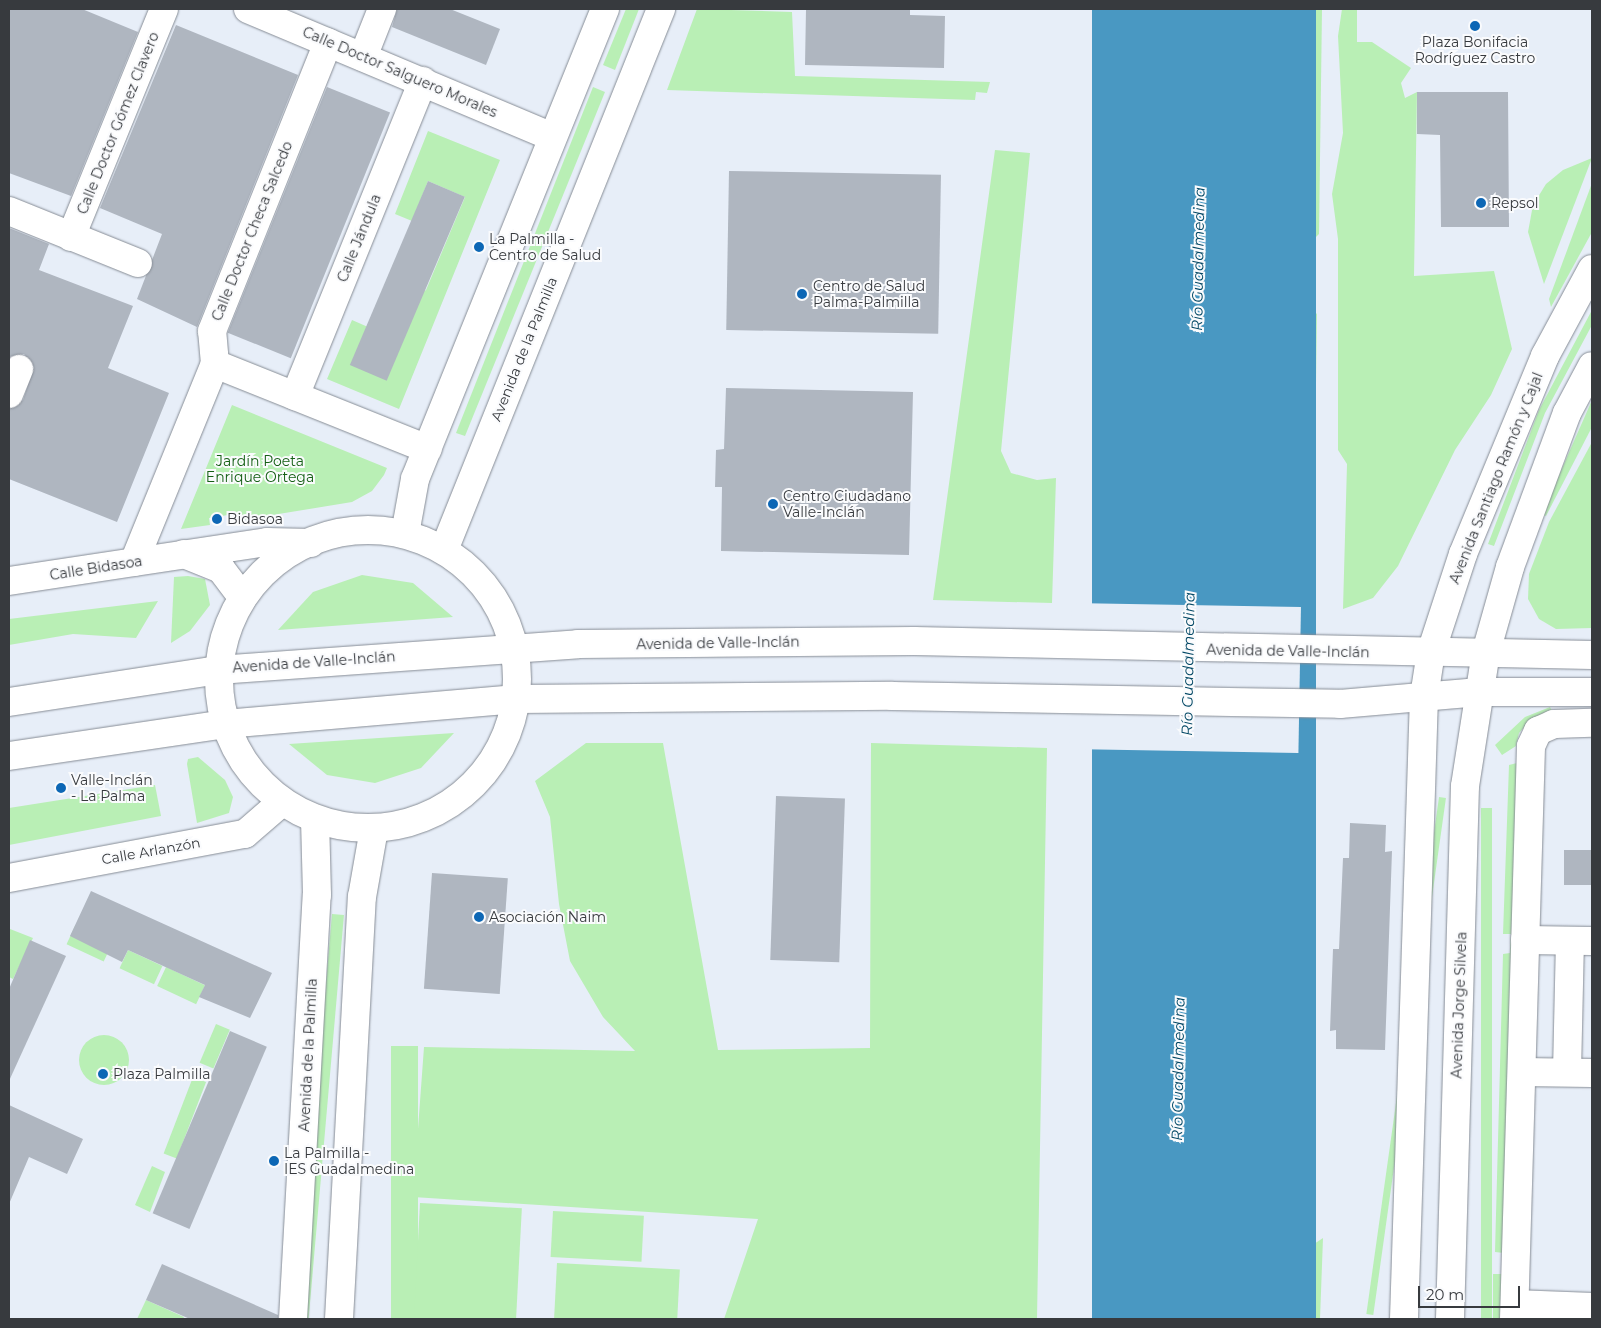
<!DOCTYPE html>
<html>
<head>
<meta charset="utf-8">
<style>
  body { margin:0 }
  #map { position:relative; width:1601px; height:1328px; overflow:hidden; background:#e7eef8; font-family:Montserrat,sans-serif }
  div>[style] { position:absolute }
  .green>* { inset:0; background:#b9efb5; transform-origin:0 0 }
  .round { border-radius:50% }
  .water>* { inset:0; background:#4998c2; transform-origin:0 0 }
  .pier>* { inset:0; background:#e7eef8; transform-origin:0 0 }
  .building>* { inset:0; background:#afb6c0; transform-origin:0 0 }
  .roads { filter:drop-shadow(0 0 1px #868c95) drop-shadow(0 0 1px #868c95) }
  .minor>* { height:28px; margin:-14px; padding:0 14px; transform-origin:14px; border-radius:14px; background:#fff }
  .major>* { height:28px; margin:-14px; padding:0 14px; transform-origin:14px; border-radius:14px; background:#fff }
  .major>.ring { margin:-14px; padding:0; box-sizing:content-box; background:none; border:28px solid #fff; border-radius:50% }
  .dots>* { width:14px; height:14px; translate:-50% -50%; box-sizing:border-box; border:2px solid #fafbfd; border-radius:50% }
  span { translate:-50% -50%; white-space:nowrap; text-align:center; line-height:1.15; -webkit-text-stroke:4px #fafbfd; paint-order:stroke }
  .poi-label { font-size:14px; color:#373a3e }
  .left { translate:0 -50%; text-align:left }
  .street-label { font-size:14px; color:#373a3e }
  .park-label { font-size:14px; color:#156015 }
  .water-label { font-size:15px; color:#034865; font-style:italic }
  .frame { position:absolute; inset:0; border:10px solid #373a3e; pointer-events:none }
  .scale { position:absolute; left:1418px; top:1286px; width:102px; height:22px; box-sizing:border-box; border:2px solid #373a3e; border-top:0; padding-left:6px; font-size:15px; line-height:18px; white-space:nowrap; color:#373a3e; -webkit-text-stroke:4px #fafbfd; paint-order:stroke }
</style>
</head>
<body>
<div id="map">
  <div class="green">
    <div style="clip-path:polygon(626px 9px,639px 9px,615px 70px,603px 65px)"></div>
    <div style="clip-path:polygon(697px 9px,792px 12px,795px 76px,990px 82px,987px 93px,976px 92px,975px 100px,667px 90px)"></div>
    <div style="clip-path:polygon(1316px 9px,1322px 9px,1319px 234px,1309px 244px)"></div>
    <div style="clip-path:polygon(1342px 9px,1357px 9px,1357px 42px,1372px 42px,1411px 68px,1401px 83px,1405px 98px,1417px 92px,1414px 276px,1494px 271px,1512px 349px,1491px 395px,1455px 450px,1398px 566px,1373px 598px,1343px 609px,1347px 464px,1338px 450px,1338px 239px,1332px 194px,1343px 133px,1338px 36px)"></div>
    <div style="clip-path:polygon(593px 87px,605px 92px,465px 436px,456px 433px)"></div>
    <div style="clip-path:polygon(428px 131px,500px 160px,399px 409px,327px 379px,352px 320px,368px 327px,426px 290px,465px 197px,428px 181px,412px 221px,395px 214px)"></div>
    <div style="clip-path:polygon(995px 150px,1030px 153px,1001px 451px,1011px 473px,1037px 480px,1056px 478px,1052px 603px,933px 600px)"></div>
    <div style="clip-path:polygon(1592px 158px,1544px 284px,1528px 232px,1533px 205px,1546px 184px,1563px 170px)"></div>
    <div style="clip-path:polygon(1592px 183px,1592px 232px,1551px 307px,1549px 299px)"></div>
    <div style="clip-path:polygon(1308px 306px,1317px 314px,1315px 454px,1303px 475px)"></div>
    <div style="clip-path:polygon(1592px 310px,1592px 325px,1545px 413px,1494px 546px,1488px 544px,1539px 410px)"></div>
    <div style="clip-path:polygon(1592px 400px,1592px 427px,1546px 516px,1542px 514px)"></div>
    <div style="clip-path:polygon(232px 405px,387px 468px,384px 475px,372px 491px,352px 502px,230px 522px,228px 515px,209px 518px,210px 525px,181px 529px)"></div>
    <div style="clip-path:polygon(1592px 442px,1592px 628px,1556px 629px,1539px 619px,1528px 599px,1529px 574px,1549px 522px)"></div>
    <div style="clip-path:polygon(362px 575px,413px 583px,453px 617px,278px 630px,313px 592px)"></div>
    <div style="clip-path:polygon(188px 576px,205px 579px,210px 605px,190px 631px,171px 643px,174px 577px)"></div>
    <div style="clip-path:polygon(158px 601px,136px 638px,73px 634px,9px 645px,9px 619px)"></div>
    <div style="clip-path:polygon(1550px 707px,1554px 715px,1528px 723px,1519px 733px,1516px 746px,1502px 755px,1495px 745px,1525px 717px)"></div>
    <div style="clip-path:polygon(454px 733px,421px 768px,375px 783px,327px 775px,289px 744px)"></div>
    <div style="clip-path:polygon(586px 743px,663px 743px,718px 1050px,870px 1048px,871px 743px,1047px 748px,1037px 1319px,724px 1319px,758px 1219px,413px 1197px,424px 1047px,635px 1051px,603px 1017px,570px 961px,559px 904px,550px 817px,535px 781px)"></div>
    <div style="clip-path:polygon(198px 757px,225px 780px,233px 797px,229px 813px,197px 823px,187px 764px,188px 759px)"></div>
    <div style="clip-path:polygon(1517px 763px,1504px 1253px,1495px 1252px,1503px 954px,1510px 953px,1511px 934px,1503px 934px,1509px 765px)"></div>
    <div style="clip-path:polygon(155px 785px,161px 816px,9px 845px,9px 808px)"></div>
    <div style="left:1439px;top:797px;width:7px;height:522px;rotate:8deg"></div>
    <div style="left:1481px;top:808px;width:11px;height:511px"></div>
    <div style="left:332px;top:914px;width:12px;height:406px;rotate:5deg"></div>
    <div style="left:75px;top:926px;width:41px;height:20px;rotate:25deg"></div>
    <div style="clip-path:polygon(10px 929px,33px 938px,13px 979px,9px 977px)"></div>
    <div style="left:128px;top:950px;width:38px;height:20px;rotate:25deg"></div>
    <div style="left:166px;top:967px;width:43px;height:21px;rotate:25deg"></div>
    <div style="left:216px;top:1024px;width:15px;height:42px;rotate:23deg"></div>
    <div class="round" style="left:79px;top:1035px;width:50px;height:50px"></div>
    <div style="left:391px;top:1046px;width:27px;height:273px"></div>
    <div style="left:193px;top:1077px;width:14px;height:82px;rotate:21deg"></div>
    <div style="clip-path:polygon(152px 1166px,165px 1172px,150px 1212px,135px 1205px)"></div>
    <div style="left:420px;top:1203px;width:102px;height:116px;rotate:3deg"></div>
    <div style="left:553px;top:1211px;width:91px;height:46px;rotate:3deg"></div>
    <div style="left:1282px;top:1231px;width:10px;height:88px;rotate:45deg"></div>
    <div style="clip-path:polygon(1323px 1238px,1320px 1319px,1309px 1319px,1311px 1246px)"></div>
    <div style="left:557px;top:1263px;width:123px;height:56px;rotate:3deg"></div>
    <div style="left:1493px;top:1274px;width:10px;height:45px"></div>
    <div style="clip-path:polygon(146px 1300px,184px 1317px,183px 1319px,137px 1319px)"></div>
  </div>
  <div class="water">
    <div style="left:1092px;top:9px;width:224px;height:1310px"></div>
  </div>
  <div class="pier">
    <div style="left:1072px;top:603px;width:229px;height:146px;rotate:1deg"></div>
  </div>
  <div class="building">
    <div style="clip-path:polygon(9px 9px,82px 9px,138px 32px,71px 196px,9px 173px)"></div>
    <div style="clip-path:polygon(397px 9px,450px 9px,500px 29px,486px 65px,392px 27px)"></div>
    <div style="clip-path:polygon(806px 9px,910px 9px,910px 15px,945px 16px,944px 68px,805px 65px)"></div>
    <div style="clip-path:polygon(176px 25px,298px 75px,197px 327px,137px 299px,162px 234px,100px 208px)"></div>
    <div style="left:327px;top:87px;width:68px;height:265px;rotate:22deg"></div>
    <div style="clip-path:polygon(1417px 92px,1508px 92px,1509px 227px,1441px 227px,1440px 135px,1417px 134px)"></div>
    <div style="left:729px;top:171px;width:212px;height:159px;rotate:1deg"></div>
    <div style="left:428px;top:181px;width:40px;height:200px;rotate:23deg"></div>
    <div style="clip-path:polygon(9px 228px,49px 244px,39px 270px,133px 306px,108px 368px,169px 393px,117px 522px,9px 479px,9px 409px,23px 400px,34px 367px,24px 354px,9px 357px)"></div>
    <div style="clip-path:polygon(726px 388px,913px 392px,909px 555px,721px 551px,722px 487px,715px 487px,716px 450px,724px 449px)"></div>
    <div style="left:776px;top:796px;width:69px;height:164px;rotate:2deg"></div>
    <div style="clip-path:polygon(1350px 823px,1386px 825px,1385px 852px,1392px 851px,1385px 1050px,1336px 1049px,1336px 1030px,1330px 1031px,1333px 949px,1339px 949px,1343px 858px,1349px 858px)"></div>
    <div style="left:1564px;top:850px;width:28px;height:35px"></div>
    <div style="left:432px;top:873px;width:76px;height:116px;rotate:4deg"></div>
    <div style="clip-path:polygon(91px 891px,272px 973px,250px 1018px,199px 997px,205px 985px,128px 950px,122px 962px,70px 936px)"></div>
    <div style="clip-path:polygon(30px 940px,66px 956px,9px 1081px,9px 989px)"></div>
    <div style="left:230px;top:1031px;width:40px;height:198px;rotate:23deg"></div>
    <div style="clip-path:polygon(9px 1105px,83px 1139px,67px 1174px,29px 1157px,9px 1204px)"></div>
    <div style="clip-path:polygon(162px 1264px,278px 1315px,278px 1319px,190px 1319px,146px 1300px)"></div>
  </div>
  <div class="roads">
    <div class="minor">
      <div style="left:248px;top:9px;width:330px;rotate:22.8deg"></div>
      <div style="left:363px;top:57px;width:52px;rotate:-68.4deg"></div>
      <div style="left:9px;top:211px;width:139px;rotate:22deg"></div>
      <div style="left:71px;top:237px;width:246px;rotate:-67.8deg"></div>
      <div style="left:215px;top:364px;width:229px;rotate:21.8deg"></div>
      <div style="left:9px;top:394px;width:27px;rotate:-68deg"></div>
      <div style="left:295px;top:396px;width:340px;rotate:-67.9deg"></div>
      <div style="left:184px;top:554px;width:40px;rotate:22deg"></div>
      <div style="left:221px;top:569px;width:36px;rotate:53deg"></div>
      <div style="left:134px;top:562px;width:214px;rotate:-67.8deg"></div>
      <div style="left:215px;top:364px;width:33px;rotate:-95deg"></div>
      <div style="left:212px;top:331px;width:311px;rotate:-68.1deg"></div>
      <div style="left:9px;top:581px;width:261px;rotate:-8.6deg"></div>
      <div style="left:267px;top:542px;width:44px;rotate:1.3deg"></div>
      <div style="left:9px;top:878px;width:240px;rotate:-10.6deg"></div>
      <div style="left:245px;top:834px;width:49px;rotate:-40.9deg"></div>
      <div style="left:1525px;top:940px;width:67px;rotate:0.9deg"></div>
      <div style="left:1522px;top:1072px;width:70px;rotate:0.8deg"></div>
      <div style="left:1567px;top:1072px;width:131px;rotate:-88.7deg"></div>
      <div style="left:1515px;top:1304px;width:77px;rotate:2.2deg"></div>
      <div style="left:1514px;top:1319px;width:573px;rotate:-88.3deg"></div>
      <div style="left:1531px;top:746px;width:17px;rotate:-65deg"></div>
      <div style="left:1538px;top:731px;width:17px;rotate:-24deg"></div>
      <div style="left:1554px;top:724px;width:38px;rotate:-2deg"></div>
    </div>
    <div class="major">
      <div class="ring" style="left:219px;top:530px;width:270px;height:270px"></div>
      <div style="left:405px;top:534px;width:56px;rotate:-79.7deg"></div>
      <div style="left:415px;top:479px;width:507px;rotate:-67.99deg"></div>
      <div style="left:444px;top:550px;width:583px;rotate:-68.14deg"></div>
      <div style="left:9px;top:702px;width:211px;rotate:-8.7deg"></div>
      <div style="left:218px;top:670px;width:361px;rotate:-4.1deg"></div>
      <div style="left:578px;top:644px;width:336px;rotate:-0.5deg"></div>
      <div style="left:914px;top:641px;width:678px;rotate:1.18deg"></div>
      <div style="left:9px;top:756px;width:218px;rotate:-8.4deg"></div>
      <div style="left:225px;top:724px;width:293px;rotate:-4.9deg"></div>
      <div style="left:517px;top:699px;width:375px;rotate:-0.5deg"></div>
      <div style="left:892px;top:696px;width:448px;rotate:1deg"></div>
      <div style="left:1340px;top:704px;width:140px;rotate:-4.9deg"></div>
      <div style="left:1479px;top:692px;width:113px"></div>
      <div style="left:293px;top:1319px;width:425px;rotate:-86.8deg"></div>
      <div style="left:317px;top:895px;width:74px;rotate:-91.5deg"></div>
      <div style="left:339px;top:1319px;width:423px;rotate:-86.9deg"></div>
      <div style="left:362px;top:897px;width:69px;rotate:-80deg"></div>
      <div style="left:1404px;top:1319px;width:622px;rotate:-88.16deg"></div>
      <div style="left:1424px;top:697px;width:46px;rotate:-81.2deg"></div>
      <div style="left:1431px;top:652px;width:103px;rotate:-71.9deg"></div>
      <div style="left:1463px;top:554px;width:214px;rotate:-67.5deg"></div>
      <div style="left:1545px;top:356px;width:99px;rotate:-61.6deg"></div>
      <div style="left:1450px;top:1319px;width:533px;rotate:-88.39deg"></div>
      <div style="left:1465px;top:786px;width:136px;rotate:-81.1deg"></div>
      <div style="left:1486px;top:652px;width:88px;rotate:-74.2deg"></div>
      <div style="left:1510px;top:567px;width:164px;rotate:-69.7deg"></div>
      <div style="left:1567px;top:413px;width:53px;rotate:-62deg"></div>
    </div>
  </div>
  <div class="dots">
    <div style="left:1475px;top:26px;background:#0d67b5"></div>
    <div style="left:1481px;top:203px;background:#0d67b5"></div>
    <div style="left:479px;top:247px;background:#0d67b5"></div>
    <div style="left:802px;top:294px;background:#0d67b5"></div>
    <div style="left:773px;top:504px;background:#0d67b5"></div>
    <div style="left:217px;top:519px;background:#0d67b5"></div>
    <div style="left:61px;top:788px;background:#0d67b5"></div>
    <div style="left:479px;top:917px;background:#0d67b5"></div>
    <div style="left:103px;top:1074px;background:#0d67b5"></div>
    <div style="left:274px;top:1161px;background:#0d67b5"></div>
  </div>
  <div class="poi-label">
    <span style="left:1475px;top:50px">Plaza Bonifacia<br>Rodríguez Castro</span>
    <span class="left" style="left:1491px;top:203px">Repsol</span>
    <span class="left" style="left:489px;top:247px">La Palmilla -<br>Centro de Salud</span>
    <span class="left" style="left:813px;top:294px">Centro de Salud<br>Palma-Palmilla</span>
    <span class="left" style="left:783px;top:504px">Centro Ciudadano<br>Valle-Inclán</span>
    <span class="left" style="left:227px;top:519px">Bidasoa</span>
    <span class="left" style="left:71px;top:788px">Valle-Inclán<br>- La Palma</span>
    <span class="left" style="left:489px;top:917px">Asociación Naim</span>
    <span class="left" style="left:113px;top:1074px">Plaza Palmilla</span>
    <span class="left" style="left:284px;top:1161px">La Palmilla -<br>IES Guadalmedina</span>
  </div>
  <div class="street-label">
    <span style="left:400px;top:72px;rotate:23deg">Calle Doctor Salguero Morales</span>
    <span style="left:118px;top:123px;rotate:-68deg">Calle Doctor Gómez Clavero</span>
    <span style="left:252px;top:231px;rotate:-68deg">Calle Doctor Checa Salcedo</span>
    <span style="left:359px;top:238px;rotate:-68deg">Calle Jándula</span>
    <span style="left:524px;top:349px;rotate:-68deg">Avenida de la Palmilla</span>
    <span style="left:1496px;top:478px;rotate:-68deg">Avenida Santiago Ramón y Cajal</span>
    <span style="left:96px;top:568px;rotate:-9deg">Calle Bidasoa</span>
    <span style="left:718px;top:643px;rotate:-1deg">Avenida de Valle-Inclán</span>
    <span style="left:1288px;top:651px;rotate:1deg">Avenida de Valle-Inclán</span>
    <span style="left:314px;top:662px;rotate:-4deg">Avenida de Valle-Inclán</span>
    <span style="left:151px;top:851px;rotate:-10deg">Calle Arlanzón</span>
    <span style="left:1459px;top:1005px;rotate:-88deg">Avenida Jorge Silvela</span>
    <span style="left:308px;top:1055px;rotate:-87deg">Avenida de la Palmilla</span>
  </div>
  <div class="park-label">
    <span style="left:260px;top:469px">Jardín Poeta<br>Enrique Ortega</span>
  </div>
  <div class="water-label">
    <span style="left:1198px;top:259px;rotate:-89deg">Río Guadalmedina</span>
    <span style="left:1188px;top:664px;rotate:-89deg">Río Guadalmedina</span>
    <span style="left:1178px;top:1069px;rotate:-89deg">Río Guadalmedina</span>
  </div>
  <div class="frame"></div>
  <div class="scale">20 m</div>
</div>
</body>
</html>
